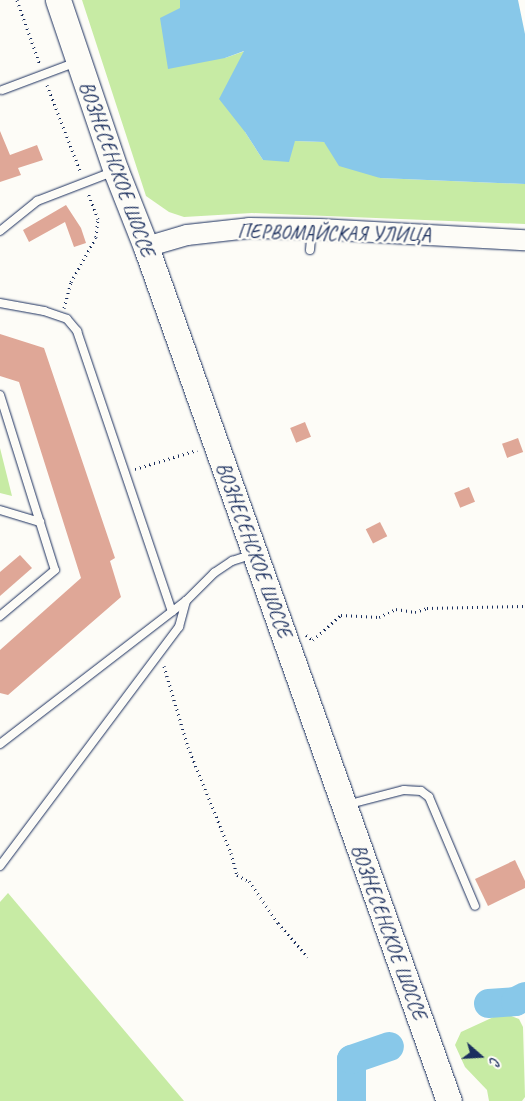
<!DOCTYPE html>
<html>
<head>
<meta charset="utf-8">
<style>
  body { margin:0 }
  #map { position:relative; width:525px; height:1101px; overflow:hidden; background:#fdfcf7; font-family:Caveat,sans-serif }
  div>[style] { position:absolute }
  .green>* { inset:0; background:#c7eba4 }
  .water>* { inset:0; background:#88c8e9 }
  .river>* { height:29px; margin:-14.5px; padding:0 14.5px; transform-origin:14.5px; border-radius:14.5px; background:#88c8e9 }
  .building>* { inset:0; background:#dfa797; transform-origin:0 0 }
  .path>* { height:3px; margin-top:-1.5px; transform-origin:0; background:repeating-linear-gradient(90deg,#1b2f5e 0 1px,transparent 0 5px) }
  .roads { filter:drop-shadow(0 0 1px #1b2f5e) drop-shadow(0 0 1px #1b2f5e) }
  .service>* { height:8px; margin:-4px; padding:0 4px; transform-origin:4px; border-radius:4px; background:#fdfcf7 }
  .tertiary>* { height:20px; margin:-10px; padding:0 10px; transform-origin:10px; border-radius:10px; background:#fdfcf7 }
  .primary>* { height:25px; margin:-12.5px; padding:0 12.5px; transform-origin:12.5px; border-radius:12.5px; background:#fdfcf7 }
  span { translate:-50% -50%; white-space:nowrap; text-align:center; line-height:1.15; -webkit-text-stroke:5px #fdfcf7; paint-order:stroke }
  .street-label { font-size:20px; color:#1b2f5e }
  .north { position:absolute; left:455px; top:1031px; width:50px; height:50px; -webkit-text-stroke:4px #fdfcf7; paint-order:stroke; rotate:109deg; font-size:14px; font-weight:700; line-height:20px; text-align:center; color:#1b2f5e }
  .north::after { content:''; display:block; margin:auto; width:18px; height:22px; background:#1b2f5e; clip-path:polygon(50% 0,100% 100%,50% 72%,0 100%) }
</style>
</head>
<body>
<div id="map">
  <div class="green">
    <div style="clip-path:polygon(82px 0,180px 0,180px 8px,225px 58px,245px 51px,245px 132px,263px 160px,295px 141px,324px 142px,380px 178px,525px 184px,525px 224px,252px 213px,184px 217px,169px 212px,146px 196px)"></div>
    <div style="clip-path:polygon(0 448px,12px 496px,0 493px)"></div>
    <div style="clip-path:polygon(8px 893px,184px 1101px,0 1101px,0 902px)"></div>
    <div style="clip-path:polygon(506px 1014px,519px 1019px,523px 1027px,525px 1097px,522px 1101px,489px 1101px,487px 1090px,465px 1067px,455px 1045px,461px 1032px,498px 1015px)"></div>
  </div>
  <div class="water">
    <div style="clip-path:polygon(180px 0,518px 0,525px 34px,525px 184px,380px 178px,339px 166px,324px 142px,295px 141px,289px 162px,263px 160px,245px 132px,219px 99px,244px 51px,225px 58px,168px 69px,160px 18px,180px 8px)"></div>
  </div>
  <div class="river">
    <div style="left:488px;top:1003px;width:27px;rotate:-4deg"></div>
    <div style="left:515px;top:1001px;width:11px;rotate:-27deg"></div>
    <div style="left:351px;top:1101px;width:42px;rotate:-90deg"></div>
    <div style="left:351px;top:1059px;width:40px;rotate:-18.9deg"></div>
  </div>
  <div class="building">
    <div style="clip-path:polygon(0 131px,10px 155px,37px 145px,43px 160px,18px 168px,21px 175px,0 182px)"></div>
    <div style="clip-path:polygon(66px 205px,81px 228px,86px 243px,74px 247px,65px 222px,29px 242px,23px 230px)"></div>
    <div style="clip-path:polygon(0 334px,44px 348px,115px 558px,110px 561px,121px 597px,8px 695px,0 693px,0 650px,81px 578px,19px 382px,0 376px)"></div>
    <div style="left:305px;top:422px;width:16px;height:16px;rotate:68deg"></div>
    <div style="left:518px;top:438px;width:15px;height:17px;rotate:70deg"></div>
    <div style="left:469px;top:487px;width:16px;height:16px;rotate:68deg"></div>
    <div style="left:380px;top:522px;width:16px;height:16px;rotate:63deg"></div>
    <div style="clip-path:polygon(20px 555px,32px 568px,0 596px,0 572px)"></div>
    <div style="clip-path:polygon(515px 860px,525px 881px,525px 888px,488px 906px,475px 879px)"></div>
  </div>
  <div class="path">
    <div style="left:17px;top:0;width:69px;rotate:70.5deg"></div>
    <div style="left:47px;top:85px;width:94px;rotate:68.9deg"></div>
    <div style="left:64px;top:308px;width:27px;rotate:-75deg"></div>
    <div style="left:71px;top:282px;width:51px;rotate:-60.9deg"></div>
    <div style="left:96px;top:237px;width:18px;rotate:-84deg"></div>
    <div style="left:98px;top:219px;width:28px;rotate:-111deg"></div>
    <div style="left:135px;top:469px;width:65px;rotate:-17deg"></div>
    <div style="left:306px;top:635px;width:9px;rotate:36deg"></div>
    <div style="left:313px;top:640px;width:38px;rotate:-42deg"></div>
    <div style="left:341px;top:615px;width:38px;rotate:3deg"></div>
    <div style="left:379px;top:617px;width:19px;rotate:-25deg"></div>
    <div style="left:396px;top:609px;width:19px;rotate:9deg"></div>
    <div style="left:415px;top:612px;width:13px;rotate:-18deg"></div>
    <div style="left:427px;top:608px;width:98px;rotate:-1.2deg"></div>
    <div style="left:164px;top:666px;width:84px;rotate:73.5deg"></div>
    <div style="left:188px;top:747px;width:114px;rotate:67.9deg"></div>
    <div style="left:231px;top:853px;width:23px;rotate:75deg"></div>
    <div style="left:237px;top:875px;width:13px;rotate:27deg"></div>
    <div style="left:249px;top:881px;width:51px;rotate:55.4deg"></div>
    <div style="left:278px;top:923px;width:45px;rotate:48.6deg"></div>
  </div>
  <div class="roads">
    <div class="service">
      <div style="left:2px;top:90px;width:80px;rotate:-20.5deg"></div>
      <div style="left:0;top:231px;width:48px;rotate:-39deg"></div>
      <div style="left:37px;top:201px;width:80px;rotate:-21.1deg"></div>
      <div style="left:310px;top:250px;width:21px;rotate:-85deg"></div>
      <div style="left:0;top:303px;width:45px;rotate:10.3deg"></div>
      <div style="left:44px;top:311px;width:24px;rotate:19deg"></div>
      <div style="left:67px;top:319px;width:16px;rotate:50deg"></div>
      <div style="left:77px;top:331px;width:296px;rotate:71.3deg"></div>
      <div style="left:0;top:395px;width:183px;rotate:72.6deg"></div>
      <div style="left:55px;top:570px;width:72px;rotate:140.1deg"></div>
      <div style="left:0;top:510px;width:42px;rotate:16.7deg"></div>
      <div style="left:0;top:744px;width:235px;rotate:-37.6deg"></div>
      <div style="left:186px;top:601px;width:40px;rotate:-45deg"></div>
      <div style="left:214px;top:573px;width:22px;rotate:-34deg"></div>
      <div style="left:232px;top:561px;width:19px;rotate:-18deg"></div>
      <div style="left:346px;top:805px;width:60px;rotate:-14.5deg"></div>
      <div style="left:404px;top:790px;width:17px;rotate:3deg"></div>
      <div style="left:421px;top:791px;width:10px;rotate:37deg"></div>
      <div style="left:429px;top:797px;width:118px;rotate:67.1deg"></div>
      <div style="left:0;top:866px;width:299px;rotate:-53.2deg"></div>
      <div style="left:179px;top:627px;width:27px;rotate:-75deg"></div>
    </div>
    <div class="tertiary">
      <div style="left:146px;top:247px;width:43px;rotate:-16.3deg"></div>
      <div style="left:187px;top:235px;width:62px;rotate:-6.4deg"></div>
      <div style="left:249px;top:228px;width:70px;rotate:0.8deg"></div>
      <div style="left:319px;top:229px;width:206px;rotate:3.1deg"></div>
    </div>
    <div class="primary">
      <div style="left:58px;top:0;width:181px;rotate:71.3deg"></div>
      <div style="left:116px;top:171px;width:82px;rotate:68.5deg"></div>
      <div style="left:146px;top:247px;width:906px;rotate:70.47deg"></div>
    </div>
  </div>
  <div class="street-label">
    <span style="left:117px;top:169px;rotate:70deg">ВОЗНЕСЕНСКОЕ ШОССЕ</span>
    <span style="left:334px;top:233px;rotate:1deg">ПЕРВОМАЙСКАЯ УЛИЦА</span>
    <span style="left:254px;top:550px;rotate:70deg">ВОЗНЕСЕНСКОЕ ШОССЕ</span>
    <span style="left:389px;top:932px;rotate:70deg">ВОЗНЕСЕНСКОЕ ШОССЕ</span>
  </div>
  <div class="north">С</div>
</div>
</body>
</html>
